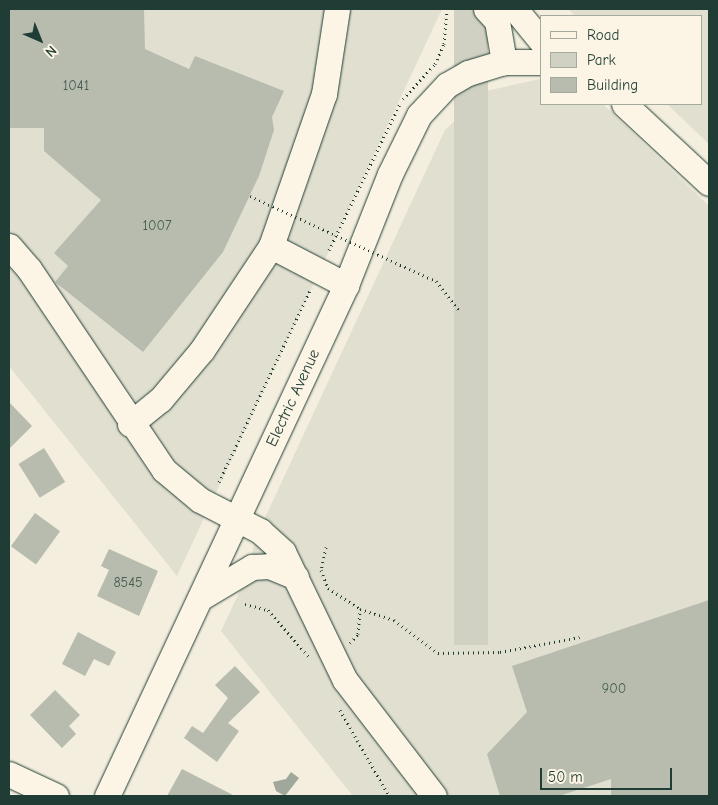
<!DOCTYPE html>
<html>
<head>
<meta charset="utf-8">
<style>
  body { margin:0 }
  #map { position:relative; width:718px; height:805px; overflow:hidden; background:#f3eede; font-family:"Comic Neue",sans-serif }
  div>[style] { position:absolute }
  .built>* { inset:0; background:#e1dfd0 }
  .green>* { inset:0; background:#d0d1c2; transform-origin:0 0 }
  .water>* { inset:0; background:#a0a89b }
  .building>* { inset:0; background:#b8bcae; transform-origin:0 0 }
  .path>* { height:3px; margin-top:-1.5px; transform-origin:0; background:repeating-linear-gradient(90deg,#1f3d34 0 1px,transparent 0 5px) }
  .roads { filter:drop-shadow(0 0 1px #1f3d34) drop-shadow(0 0 1px #1f3d34) }
  .minor>* { height:25px; margin:-12.5px; padding:0 12.5px; transform-origin:12.5px; border-radius:12.5px; background:#fcf5e5 }
  .path-bridge>* { height:3px; margin-top:-1.5px; transform-origin:0; background:repeating-linear-gradient(90deg,#1f3d34 0 1px,transparent 0 5px) }
  span { translate:-50% -50%; white-space:nowrap; text-align:center; line-height:1.15; -webkit-text-stroke:4px #fcf5e5; paint-order:stroke }
  .number-label { font-size:14px; color:#455d52 }
  .number-label span { -webkit-text-stroke-width:0 }
  .street-label { font-size:16px; color:#1f3d34 }
  .frame { position:absolute; inset:0; border:10px solid #1f3d34; pointer-events:none }
  .legend { position:absolute; left:540px; top:15px; width:162px; height:90px; box-sizing:border-box; background:#fcf5e5; border:1px solid #a4ab9e; margin:0; padding:6px 9px; list-style:none; font-size:15px; color:#1f3d34 }
  .legend li { display:flex; align-items:center; gap:10px; height:25px }
  .legend b { width:25px; border:1px solid #a4ab9e }
  .north { position:absolute; left:15px; top:15px; width:50px; height:50px; -webkit-text-stroke:4px #fcf5e5; paint-order:stroke; rotate:136deg; font-size:14px; font-weight:700; line-height:20px; text-align:center; color:#1f3d34 }
  .north::after { content:''; display:block; margin:auto; width:18px; height:22px; background:#1f3d34; clip-path:polygon(50% 0,100% 100%,50% 72%,0 100%) }
  .scale { position:absolute; left:540px; top:768px; width:132px; height:22px; box-sizing:border-box; border:2px solid #1f3d34; border-top:0; padding-left:6px; font-size:15px; line-height:18px; white-space:nowrap; color:#1f3d34; -webkit-text-stroke:4px #fcf5e5; paint-order:stroke }
</style>
</head>
<body>
<div id="map">
  <div class="built">
    <div style="clip-path:polygon(9px 9px,442px 9px,177px 576px,9px 366px)"></div>
    <div style="clip-path:polygon(568px 9px,709px 9px,709px 144px,667px 104px,702px 104px,702px 16px,575px 16px)"></div>
    <div style="clip-path:polygon(540px 79px,542px 104px,603px 104px,709px 206px,709px 796px,353px 796px,221px 631px,245px 580px,257px 535px,445px 130px,486px 91px)"></div>
  </div>
  <div class="green">
    <div style="left:454px;top:9px;width:34px;height:636px"></div>
  </div>
  <div class="water">
    <div style="clip-path:polygon(291px 772px,299px 778px,285px 796px,276px 791px,273px 782px,286px 779px)"></div>
  </div>
  <div class="building">
    <div style="clip-path:polygon(9px 9px,144px 9px,145px 49px,189px 69px,195px 56px,284px 91px,272px 117px,274px 130px,259px 176px,223px 252px,143px 352px,55px 282px,68px 266px,54px 253px,101px 200px,44px 151px,44px 128px,9px 128px)"></div>
    <div style="clip-path:polygon(9px 402px,32px 426px,9px 449px)"></div>
    <div style="left:44px;top:448px;width:40px;height:30px;rotate:58deg"></div>
    <div style="left:35px;top:513px;width:31px;height:41px;rotate:36deg"></div>
    <div style="clip-path:polygon(109px 549px,158px 571px,139px 616px,97px 596px,109px 570px,101px 566px)"></div>
    <div style="clip-path:polygon(709px 600px,709px 796px,611px 796px,611px 779px,559px 796px,500px 796px,487px 754px,527px 712px,512px 666px)"></div>
    <div style="clip-path:polygon(78px 632px,116px 652px,109px 666px,94px 659px,85px 676px,62px 664px)"></div>
    <div style="clip-path:polygon(235px 666px,260px 692px,228px 723px,239px 731px,217px 762px,184px 738px,192px 726px,203px 733px,228px 698px,215px 685px)"></div>
    <div style="clip-path:polygon(55px 690px,80px 715px,69px 726px,76px 734px,62px 748px,30px 715px)"></div>
    <div style="clip-path:polygon(182px 769px,235px 796px,167px 796px)"></div>
  </div>
  <div class="path">
    <div style="left:403px;top:99px;width:47px;rotate:-47.6deg"></div>
    <div style="left:435px;top:64px;width:22px;rotate:-66deg"></div>
    <div style="left:444px;top:44px;width:35px;rotate:-85deg"></div>
    <div style="left:329px;top:250px;width:162px;rotate:-64.1deg"></div>
    <div style="left:436px;top:281px;width:37px;rotate:52deg"></div>
    <div style="left:219px;top:482px;width:215px;rotate:-64.6deg"></div>
    <div style="left:326px;top:547px;width:24px;rotate:102deg"></div>
    <div style="left:321px;top:570px;width:19px;rotate:69deg"></div>
    <div style="left:328px;top:588px;width:38px;rotate:33deg"></div>
    <div style="left:360px;top:609px;width:36px;rotate:18deg"></div>
    <div style="left:394px;top:620px;width:55px;rotate:36.9deg"></div>
    <div style="left:438px;top:653px;width:62px;rotate:-0.9deg"></div>
    <div style="left:500px;top:652px;width:81px;rotate:-10.6deg"></div>
    <div style="left:245px;top:604px;width:24px;rotate:15deg"></div>
    <div style="left:268px;top:610px;width:62px;rotate:48.9deg"></div>
    <div style="left:350px;top:643px;width:12px;rotate:-48deg"></div>
    <div style="left:358px;top:634px;width:25px;rotate:-85deg"></div>
    <div style="left:340px;top:710px;width:99px;rotate:60.3deg"></div>
  </div>
  <div class="roads">
    <div class="minor">
      <div style="left:486px;top:9px;width:16px;rotate:47deg"></div>
      <div style="left:497px;top:21px;width:42px;rotate:80.3deg"></div>
      <div style="left:515px;top:9px;width:43px;rotate:50.7deg"></div>
      <div style="left:624px;top:104px;width:116px;rotate:42.9deg"></div>
      <div style="left:9px;top:246px;width:30px;rotate:49deg"></div>
      <div style="left:29px;top:269px;width:242px;rotate:56.1deg"></div>
      <div style="left:164px;top:470px;width:47px;rotate:39.8deg"></div>
      <div style="left:200px;top:500px;width:68px;rotate:27.3deg"></div>
      <div style="left:260px;top:531px;width:31px;rotate:42deg"></div>
      <div style="left:283px;top:552px;width:142px;rotate:64.2deg"></div>
      <div style="left:345px;top:680px;width:146px;rotate:52.5deg"></div>
      <div style="left:271px;top:246px;width:85px;rotate:27.5deg"></div>
      <div style="left:130px;top:424px;width:38px;rotate:-39deg"></div>
      <div style="left:160px;top:400px;width:65px;rotate:-50deg"></div>
      <div style="left:202px;top:350px;width:125px;rotate:-56.4deg"></div>
      <div style="left:271px;top:246px;width:161px;rotate:-70.8deg"></div>
      <div style="left:324px;top:94px;width:86px;rotate:-81.3deg"></div>
      <div style="left:200px;top:598px;width:61px;rotate:-30.8deg"></div>
      <div style="left:252px;top:567px;width:17px;rotate:-3deg"></div>
      <div style="left:269px;top:566px;width:29px;rotate:22deg"></div>
      <div style="left:9px;top:774px;width:52px;rotate:25.1deg"></div>
      <div style="left:107px;top:796px;width:564px;rotate:-64.93deg"></div>
      <div style="left:346px;top:285px;width:119px;rotate:-68.4deg"></div>
      <div style="left:390px;top:174px;width:66px;rotate:-63.8deg"></div>
      <div style="left:419px;top:115px;width:41px;rotate:-47deg"></div>
      <div style="left:447px;top:85px;width:24px;rotate:-30deg"></div>
      <div style="left:468px;top:73px;width:38px;rotate:-17deg"></div>
      <div style="left:504px;top:62px;width:38px"></div>
    </div>
  </div>
  <div class="path-bridge">
    <div style="left:250px;top:196px;width:205px;rotate:24.6deg"></div>
  </div>
  <div class="number-label">
    <span style="left:76px;top:86px">1041</span>
    <span style="left:157px;top:226px">1007</span>
    <span style="left:128px;top:583px">8545</span>
    <span style="left:614px;top:689px">900</span>
  </div>
  <div class="street-label">
    <span style="left:293px;top:398px;rotate:-65deg">Electric Avenue</span>
  </div>
  <div class="frame"></div>
  <ul class="legend">
  <li><b style="height:6px;background:#fcf5e5"></b>Road</li>
  <li><b style="height:14px;background:#d0d1c2"></b>Park</li>
  <li><b style="height:14px;background:#b8bcae"></b>Building</li>
  </ul>
  <div class="north">N</div>
  <div class="scale">50 m</div>
</div>
</body>
</html>
